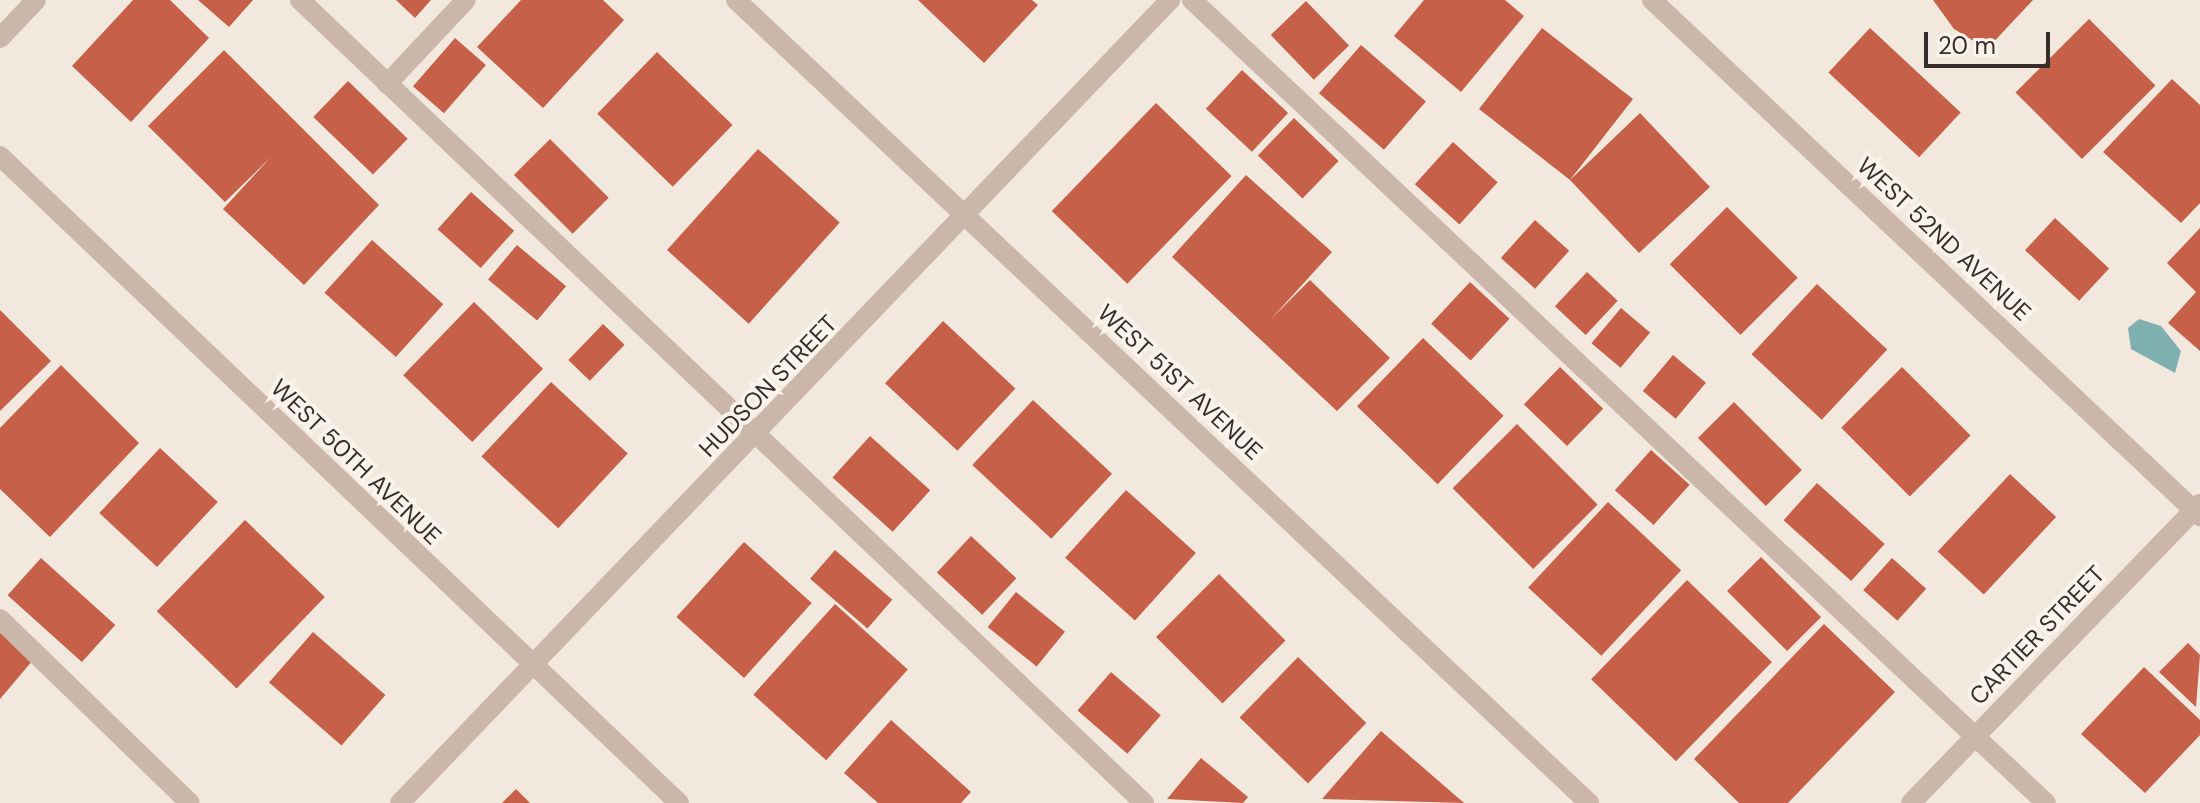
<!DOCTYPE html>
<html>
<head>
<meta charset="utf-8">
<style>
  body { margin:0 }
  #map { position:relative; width:2200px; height:803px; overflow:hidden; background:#f3e8de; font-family:"DM Sans",sans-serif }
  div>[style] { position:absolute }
  .water>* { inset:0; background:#7db0af }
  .building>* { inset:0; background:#c66049; transform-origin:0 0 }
  .lane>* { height:20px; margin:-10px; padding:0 10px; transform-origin:10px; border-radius:10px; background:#cbb7aa }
  .street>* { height:20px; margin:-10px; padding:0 10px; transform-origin:10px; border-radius:10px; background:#cbb7aa }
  span { translate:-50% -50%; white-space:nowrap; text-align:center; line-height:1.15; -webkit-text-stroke:8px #faf2eb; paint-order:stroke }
  .street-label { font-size:24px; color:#392d2a }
  .scale { position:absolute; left:1924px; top:32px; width:126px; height:36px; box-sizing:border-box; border:4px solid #392d2a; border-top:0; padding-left:10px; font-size:24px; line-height:28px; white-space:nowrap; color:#392d2a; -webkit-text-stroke:6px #faf2eb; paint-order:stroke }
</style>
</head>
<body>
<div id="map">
  <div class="water">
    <div style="clip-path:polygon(2139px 319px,2161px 326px,2181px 351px,2175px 373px,2131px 349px,2128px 328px)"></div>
  </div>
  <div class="building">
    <div style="clip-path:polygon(133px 0,170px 0,209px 38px,131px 122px,72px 66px)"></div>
    <div style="clip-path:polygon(198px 0,253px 0,229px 27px)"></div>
    <div style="clip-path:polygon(396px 0,431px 0,415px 18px)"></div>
    <div style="clip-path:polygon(521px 0,603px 0,624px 20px,543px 108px,477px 47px)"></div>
    <div style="clip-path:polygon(918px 0,1032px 0,1038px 5px,984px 63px)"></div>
    <div style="clip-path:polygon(1424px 0,1505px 0,1524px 16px,1461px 92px,1394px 36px)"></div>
    <div style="clip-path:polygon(1933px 0,2033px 0,1987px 49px,1954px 29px)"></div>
    <div style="left:1306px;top:1px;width:62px;height:49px;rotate:46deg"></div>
    <div style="left:2089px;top:19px;width:94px;height:104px;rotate:45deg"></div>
    <div style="clip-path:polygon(1542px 28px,1633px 99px,1570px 180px,1640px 113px,1710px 187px,1639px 253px,1570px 180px,1479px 109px)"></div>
    <div style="left:1870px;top:28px;width:124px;height:61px;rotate:43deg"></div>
    <div style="left:455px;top:38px;width:41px;height:64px;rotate:41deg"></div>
    <div style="left:1361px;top:45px;width:86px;height:64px;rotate:41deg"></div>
    <div style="clip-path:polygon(224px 50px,379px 205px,304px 285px,223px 209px,271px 157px,225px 202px,148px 126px)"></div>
    <div style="left:657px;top:52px;width:105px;height:86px;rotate:44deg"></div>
    <div style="left:1242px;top:70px;width:63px;height:53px;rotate:43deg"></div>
    <div style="clip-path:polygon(2172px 79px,2200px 105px,2200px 203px,2181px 223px,2103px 152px)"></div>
    <div style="left:348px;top:81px;width:83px;height:50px;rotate:44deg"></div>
    <div style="left:1156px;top:103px;width:105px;height:150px;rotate:44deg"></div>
    <div style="left:1294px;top:118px;width:62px;height:52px;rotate:44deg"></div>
    <div style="left:550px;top:139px;width:83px;height:51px;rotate:45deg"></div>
    <div style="left:1453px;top:142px;width:60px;height:57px;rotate:42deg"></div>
    <div style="left:758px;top:149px;width:110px;height:136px;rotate:42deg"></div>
    <div style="clip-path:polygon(1246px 175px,1332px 252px,1271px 319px,1310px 280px,1390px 358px,1337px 411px,1172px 257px)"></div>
    <div style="left:471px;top:192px;width:58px;height:50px;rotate:42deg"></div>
    <div style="left:1727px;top:207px;width:100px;height:81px;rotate:45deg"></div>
    <div style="left:2055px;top:218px;width:74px;height:44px;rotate:43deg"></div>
    <div style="left:1535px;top:220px;width:46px;height:51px;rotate:42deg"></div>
    <div style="clip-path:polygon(2200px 228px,2200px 351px,2168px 323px,2196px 292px,2167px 263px)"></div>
    <div style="left:372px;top:240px;width:96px;height:71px;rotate:42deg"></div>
    <div style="left:517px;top:245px;width:64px;height:45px;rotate:40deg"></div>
    <div style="left:1587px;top:272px;width:42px;height:47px;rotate:43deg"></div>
    <div style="left:1470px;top:282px;width:54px;height:57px;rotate:43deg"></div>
    <div style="left:1817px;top:284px;width:96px;height:96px;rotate:43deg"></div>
    <div style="left:474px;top:302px;width:96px;height:102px;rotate:44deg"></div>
    <div style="left:1621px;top:308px;width:38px;height:46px;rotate:40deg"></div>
    <div style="clip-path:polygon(0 310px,51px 361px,0 411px)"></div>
    <div style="left:943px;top:321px;width:99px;height:85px;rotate:43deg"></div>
    <div style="left:603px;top:324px;width:30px;height:50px;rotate:44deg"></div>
    <div style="left:1423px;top:338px;width:112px;height:95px;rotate:44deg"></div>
    <div style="left:1673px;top:355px;width:43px;height:47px;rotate:40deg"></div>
    <div style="clip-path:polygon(61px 365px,139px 443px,50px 537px,0 489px,0 428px)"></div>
    <div style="left:1560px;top:367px;width:60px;height:52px;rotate:44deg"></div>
    <div style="left:1902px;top:367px;width:97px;height:86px;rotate:45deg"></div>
    <div style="left:551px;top:382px;width:105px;height:102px;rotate:43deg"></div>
    <div style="left:1033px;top:400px;width:108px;height:89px;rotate:43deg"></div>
    <div style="left:1734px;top:402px;width:96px;height:51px;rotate:45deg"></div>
    <div style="left:1517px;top:424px;width:114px;height:91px;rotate:45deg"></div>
    <div style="left:870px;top:436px;width:81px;height:56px;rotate:42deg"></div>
    <div style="left:160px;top:448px;width:79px;height:89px;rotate:43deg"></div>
    <div style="left:1651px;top:450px;width:52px;height:54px;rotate:42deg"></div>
    <div style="left:2010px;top:474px;width:63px;height:106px;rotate:43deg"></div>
    <div style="left:1817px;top:483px;width:91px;height:50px;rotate:42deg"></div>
    <div style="left:1126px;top:490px;width:94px;height:91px;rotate:42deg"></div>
    <div style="left:1608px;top:502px;width:100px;height:117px;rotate:43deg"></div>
    <div style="left:245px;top:520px;width:111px;height:127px;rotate:44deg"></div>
    <div style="left:971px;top:536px;width:62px;height:50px;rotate:43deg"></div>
    <div style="left:744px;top:542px;width:91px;height:101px;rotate:42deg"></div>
    <div style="left:835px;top:550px;width:76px;height:38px;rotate:41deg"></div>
    <div style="left:1761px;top:557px;width:85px;height:48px;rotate:45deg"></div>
    <div style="left:41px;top:558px;width:100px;height:50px;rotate:42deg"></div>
    <div style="left:1892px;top:558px;width:46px;height:43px;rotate:42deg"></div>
    <div style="left:1219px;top:574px;width:94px;height:89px;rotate:45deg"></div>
    <div style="left:1687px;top:580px;width:118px;height:138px;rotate:44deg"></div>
    <div style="left:1016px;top:592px;width:63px;height:45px;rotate:39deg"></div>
    <div style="left:835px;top:604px;width:98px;height:122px;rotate:42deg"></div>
    <div style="clip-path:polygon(1824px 624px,1895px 692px,1788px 803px,1739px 803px,1694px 759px)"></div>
    <div style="clip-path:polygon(0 631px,33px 660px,0 699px)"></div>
    <div style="left:313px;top:632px;width:96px;height:67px;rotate:41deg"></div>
    <div style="clip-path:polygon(2188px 643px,2200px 655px,2196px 707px,2159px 672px)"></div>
    <div style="left:1298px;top:657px;width:95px;height:84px;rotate:44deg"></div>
    <div style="clip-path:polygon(2144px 667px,2200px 720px,2200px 735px,2145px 793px,2081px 734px)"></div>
    <div style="left:1111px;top:672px;width:66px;height:51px;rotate:41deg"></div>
    <div style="clip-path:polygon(891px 720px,971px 792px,961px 803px,878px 803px,844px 773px)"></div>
    <div style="clip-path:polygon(1381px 731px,1464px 803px,1322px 799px)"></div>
    <div style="clip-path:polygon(1201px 758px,1248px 797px,1243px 803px,1167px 799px)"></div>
    <div style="clip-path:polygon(516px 789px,530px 803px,502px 803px)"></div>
  </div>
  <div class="lane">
    <div style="left:300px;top:0;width:1165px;rotate:43.57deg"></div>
    <div style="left:1192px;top:0;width:1172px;rotate:43.24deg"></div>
    <div style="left:387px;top:84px;width:115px;rotate:-46.8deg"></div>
    <div style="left:0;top:619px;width:264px;rotate:44.1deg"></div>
  </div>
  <div class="street">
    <div style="left:736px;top:0;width:1172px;rotate:43.27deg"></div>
    <div style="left:1652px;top:0;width:753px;rotate:43.28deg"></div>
    <div style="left:0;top:38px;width:52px;rotate:-46.5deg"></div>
    <div style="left:0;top:156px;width:938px;rotate:43.62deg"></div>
    <div style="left:400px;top:803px;width:1113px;rotate:-46.2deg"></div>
    <div style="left:1911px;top:803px;width:416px;rotate:-46deg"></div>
  </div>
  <div class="street-label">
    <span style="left:1944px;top:239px;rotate:43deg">WEST 52ND AVENUE</span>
    <span style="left:1180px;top:382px;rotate:43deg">WEST 51ST AVENUE</span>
    <span style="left:768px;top:386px;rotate:-46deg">HUDSON STREET</span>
    <span style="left:356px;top:462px;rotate:44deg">WEST 50TH AVENUE</span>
    <span style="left:2037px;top:635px;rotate:-46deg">CARTIER STREET</span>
  </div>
  <div class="scale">20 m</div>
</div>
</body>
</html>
